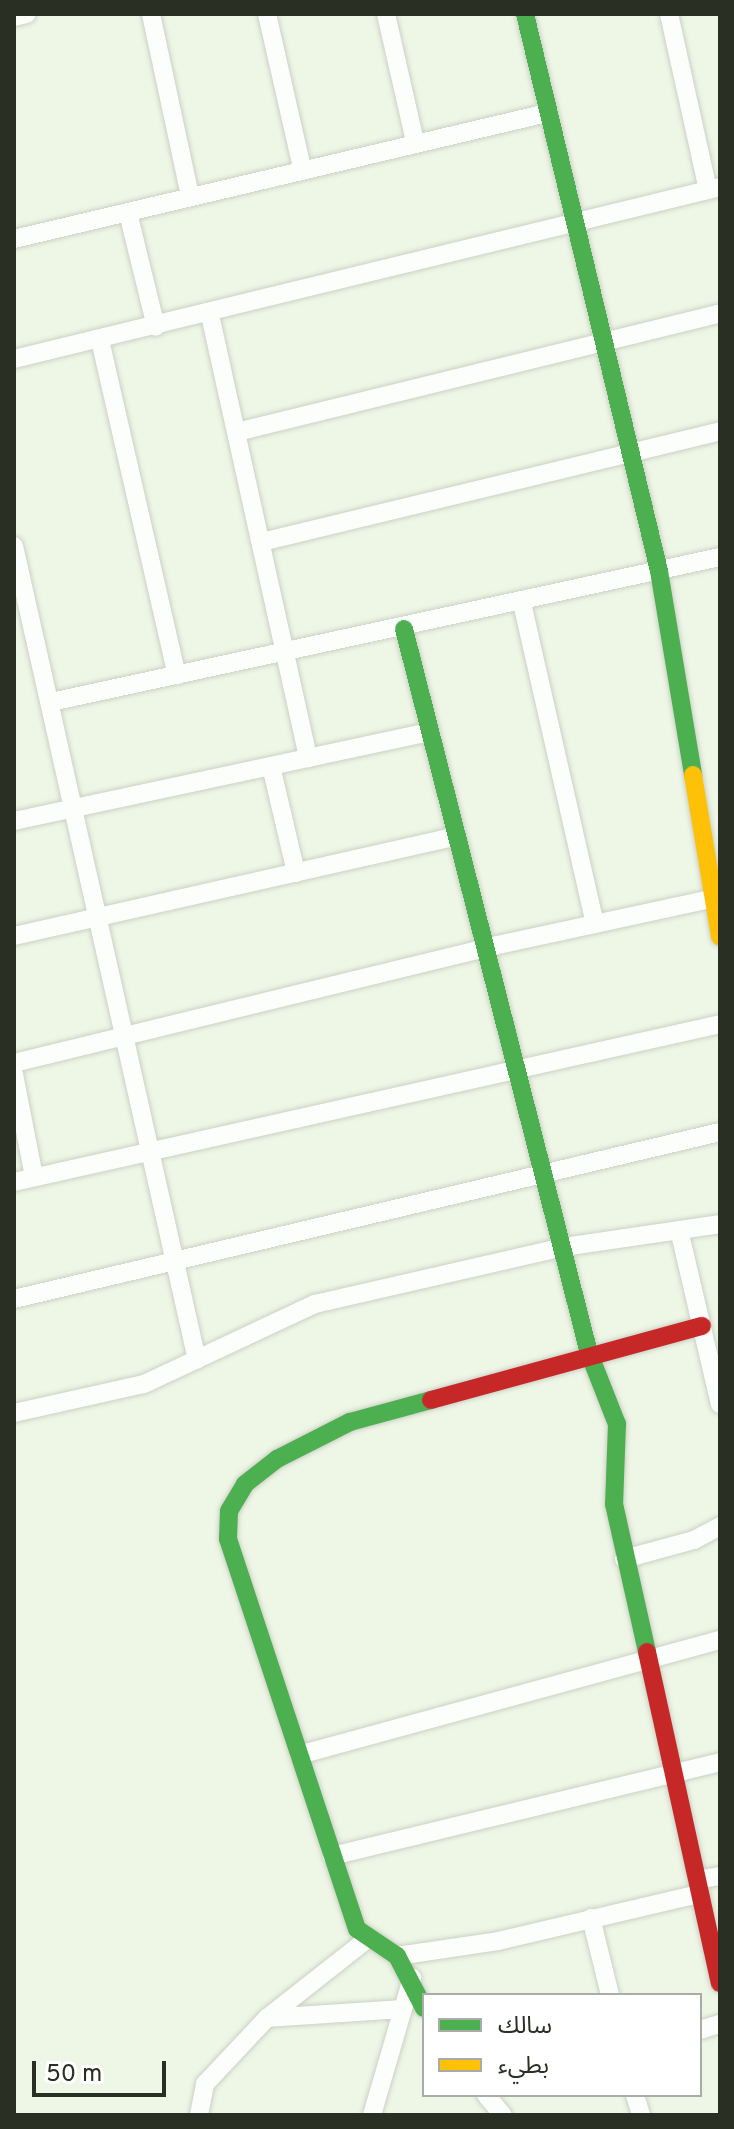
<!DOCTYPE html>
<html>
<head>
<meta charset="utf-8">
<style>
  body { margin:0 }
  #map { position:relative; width:734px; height:2129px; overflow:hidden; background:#eef6e6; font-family:Overpass,"Noto Sans Arabic",sans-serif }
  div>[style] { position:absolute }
  .roads { filter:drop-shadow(0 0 2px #cbd1c4) drop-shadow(0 0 2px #cbd1c4) }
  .street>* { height:18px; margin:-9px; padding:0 9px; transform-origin:9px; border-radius:9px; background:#fcfefb }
  .fast>* { height:18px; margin:-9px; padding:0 9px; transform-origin:9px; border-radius:9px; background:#4caf50 }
  .slow>* { height:18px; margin:-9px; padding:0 9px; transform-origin:9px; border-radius:9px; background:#ffc107 }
  .jam>* { height:18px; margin:-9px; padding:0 9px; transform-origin:9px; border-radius:9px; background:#c62828 }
  span { translate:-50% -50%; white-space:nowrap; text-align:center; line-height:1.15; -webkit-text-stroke:6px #fff; paint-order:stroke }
  .frame { position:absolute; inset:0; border:16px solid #292f23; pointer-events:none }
  .legend { position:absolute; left:422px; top:1993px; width:280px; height:104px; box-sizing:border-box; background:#fff; border:2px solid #a9aca7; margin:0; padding:10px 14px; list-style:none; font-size:24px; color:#292f23 }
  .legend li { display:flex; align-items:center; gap:16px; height:40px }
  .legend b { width:40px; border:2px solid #a9aca7 }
  .scale { position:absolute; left:32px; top:2061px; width:134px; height:36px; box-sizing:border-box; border:4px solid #292f23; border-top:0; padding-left:10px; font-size:24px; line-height:28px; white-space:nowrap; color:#292f23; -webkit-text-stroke:6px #fff; paint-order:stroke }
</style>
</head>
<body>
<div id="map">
  <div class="roads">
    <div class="street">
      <div style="left:151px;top:14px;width:186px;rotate:77.9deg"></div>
      <div style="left:267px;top:14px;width:158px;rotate:77.2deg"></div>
      <div style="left:386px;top:14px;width:131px;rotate:77.2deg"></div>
      <div style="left:669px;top:14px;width:180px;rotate:77.5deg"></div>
      <div style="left:14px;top:17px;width:13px;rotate:-13deg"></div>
      <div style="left:128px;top:213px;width:117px;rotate:76.2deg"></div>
      <div style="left:14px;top:239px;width:548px;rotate:-13.3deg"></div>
      <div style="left:210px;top:315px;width:454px;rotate:77.5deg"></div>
      <div style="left:100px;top:340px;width:344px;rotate:77.1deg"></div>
      <div style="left:14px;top:359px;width:727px;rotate:-13.69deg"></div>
      <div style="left:237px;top:432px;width:497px;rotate:-13.8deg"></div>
      <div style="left:262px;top:542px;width:471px;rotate:-13.6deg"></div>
      <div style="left:14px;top:546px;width:834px;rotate:77.33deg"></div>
      <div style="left:522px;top:603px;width:329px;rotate:77.2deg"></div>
      <div style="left:51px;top:702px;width:685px;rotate:-12.23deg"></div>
      <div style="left:271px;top:766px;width:110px;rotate:76.8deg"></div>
      <div style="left:14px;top:821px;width:424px;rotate:-12.1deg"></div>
      <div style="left:14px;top:936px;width:452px;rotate:-12.7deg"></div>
      <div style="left:14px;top:1063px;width:484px;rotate:-13.7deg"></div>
      <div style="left:484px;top:948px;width:237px;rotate:-12.2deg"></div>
      <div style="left:14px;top:1074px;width:105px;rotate:79deg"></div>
      <div style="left:14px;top:1182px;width:723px;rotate:-12.61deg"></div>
      <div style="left:680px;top:1234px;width:175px;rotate:76.8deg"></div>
      <div style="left:14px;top:1299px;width:725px;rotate:-13.31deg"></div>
      <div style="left:14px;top:1413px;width:133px;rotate:-12.6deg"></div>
      <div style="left:144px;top:1384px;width:189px;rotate:-25.1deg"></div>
      <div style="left:315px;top:1304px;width:254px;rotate:-12.9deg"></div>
      <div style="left:563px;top:1247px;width:159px;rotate:-8.3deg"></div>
      <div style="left:624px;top:1559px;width:73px;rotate:-15.2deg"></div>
      <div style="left:694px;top:1540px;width:30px;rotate:-28deg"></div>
      <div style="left:299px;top:1755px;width:436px;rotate:-15.3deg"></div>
      <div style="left:332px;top:1856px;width:399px;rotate:-13.6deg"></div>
      <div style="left:697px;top:1880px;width:23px;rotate:-10deg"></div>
      <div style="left:591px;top:1918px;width:79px;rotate:76.1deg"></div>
      <div style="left:397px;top:1956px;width:102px;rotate:-8.4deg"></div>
      <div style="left:498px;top:1941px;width:206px;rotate:-13.2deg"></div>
      <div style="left:267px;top:2018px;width:135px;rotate:-3.8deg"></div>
      <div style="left:700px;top:2030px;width:21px;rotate:-17deg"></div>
      <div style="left:486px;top:2095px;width:26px;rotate:50deg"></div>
      <div style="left:635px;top:2095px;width:21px;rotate:73deg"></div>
      <div style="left:199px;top:2115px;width:32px;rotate:-79deg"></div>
      <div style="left:205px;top:2084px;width:91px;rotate:-46.8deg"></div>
      <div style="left:267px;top:2018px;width:126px;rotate:-38.2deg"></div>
      <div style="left:372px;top:2115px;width:143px;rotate:-73.7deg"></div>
    </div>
    <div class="fast">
      <div style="left:525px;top:14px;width:573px;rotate:76.47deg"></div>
      <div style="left:659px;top:571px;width:207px;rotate:80.5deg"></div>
      <div style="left:404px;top:629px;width:747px;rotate:75.67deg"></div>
      <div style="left:589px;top:1353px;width:76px;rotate:68.5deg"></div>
      <div style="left:617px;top:1424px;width:80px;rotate:92.1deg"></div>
      <div style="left:614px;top:1504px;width:152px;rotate:77.4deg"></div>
      <div style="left:424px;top:2008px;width:59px;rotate:-117.4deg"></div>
      <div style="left:397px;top:1956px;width:48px;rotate:-146deg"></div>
      <div style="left:357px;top:1929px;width:411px;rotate:-108.3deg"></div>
      <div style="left:228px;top:1539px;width:28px;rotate:-88deg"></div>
      <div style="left:229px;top:1511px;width:31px;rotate:-59deg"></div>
      <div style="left:245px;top:1484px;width:41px;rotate:-38deg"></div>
      <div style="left:277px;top:1459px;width:82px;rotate:-26.9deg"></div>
      <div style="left:350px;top:1422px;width:84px;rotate:-15.2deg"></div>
    </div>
    <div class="slow">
      <div style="left:693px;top:775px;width:164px;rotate:80.5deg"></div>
    </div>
    <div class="jam">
      <div style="left:431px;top:1400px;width:281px;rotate:-15.3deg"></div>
      <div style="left:647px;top:1652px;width:339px;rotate:77.6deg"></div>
    </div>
  </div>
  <div class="frame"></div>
  <ul class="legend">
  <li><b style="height:10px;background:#4caf50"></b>سالك</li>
  <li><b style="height:10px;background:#ffc107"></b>بطيء</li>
  </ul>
  <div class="scale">50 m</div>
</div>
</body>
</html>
